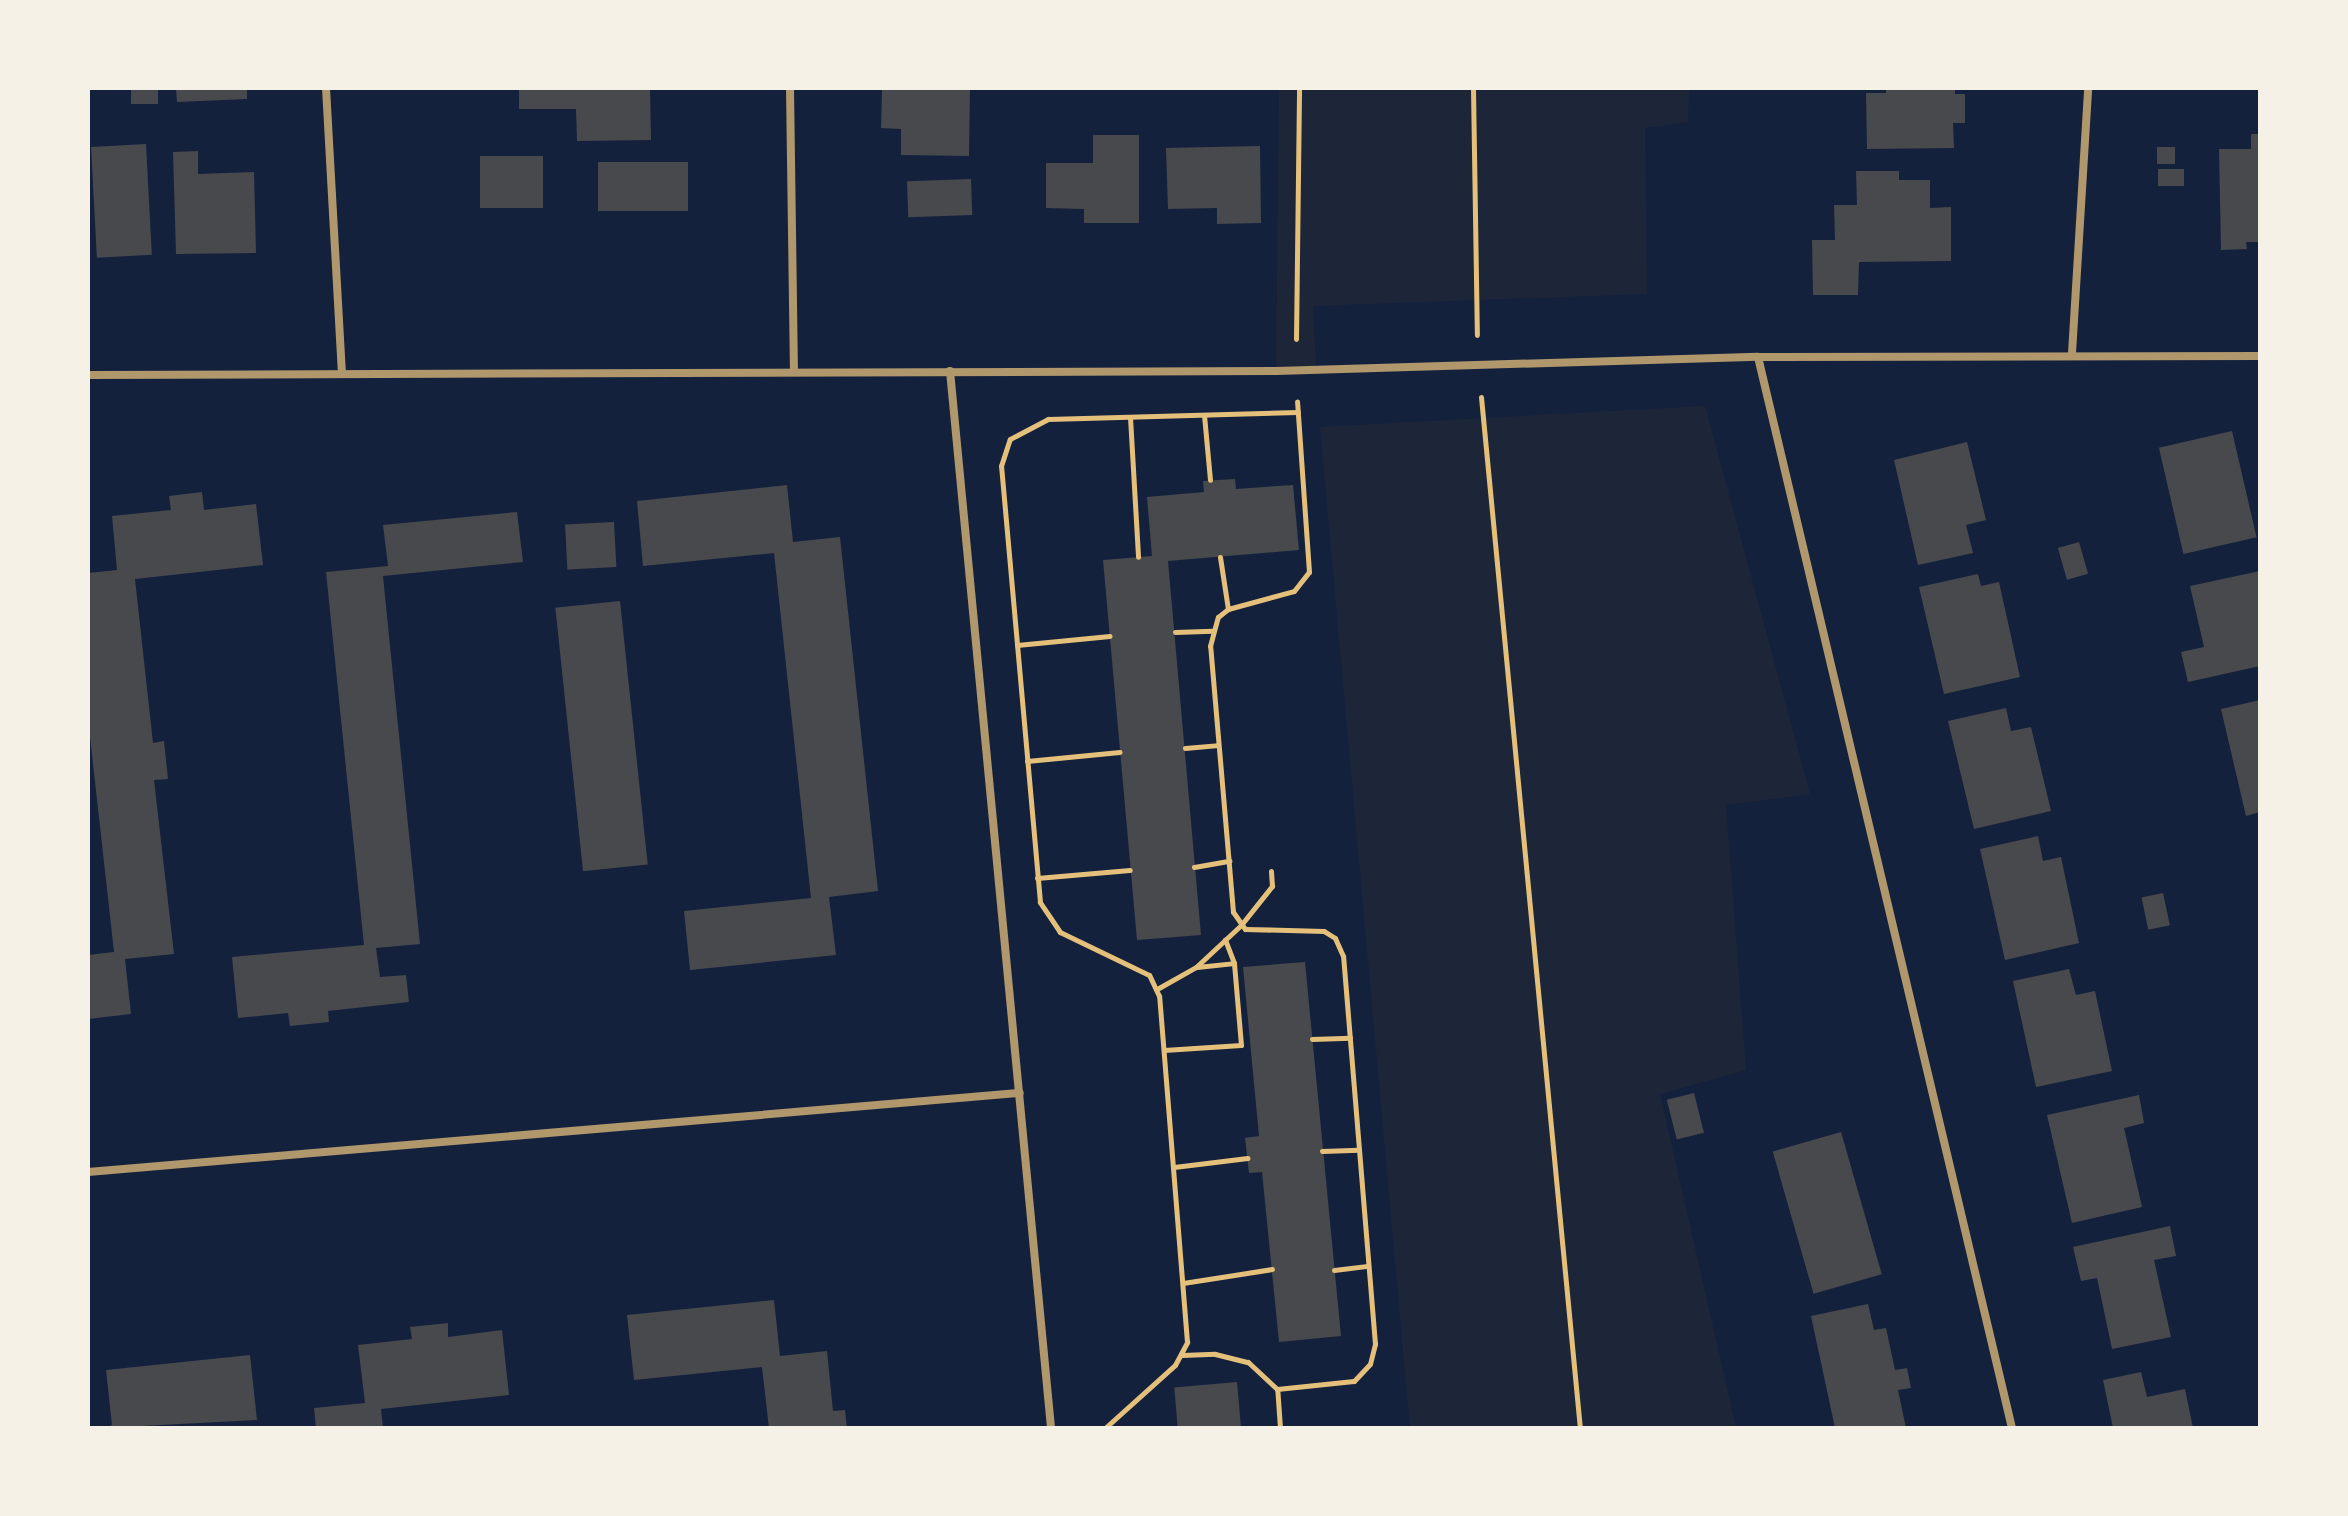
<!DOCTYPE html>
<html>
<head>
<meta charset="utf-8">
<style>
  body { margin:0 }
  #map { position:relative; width:2348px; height:1516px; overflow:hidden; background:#14213d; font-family:"Zilla Slab",serif }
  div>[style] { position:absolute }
  .green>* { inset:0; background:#1d2539 }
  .building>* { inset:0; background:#48494c; transform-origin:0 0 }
  .path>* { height:5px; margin:-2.5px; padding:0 2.5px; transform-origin:2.5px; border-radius:2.5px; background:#e5c07b }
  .minor>* { height:8px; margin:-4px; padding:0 4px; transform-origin:4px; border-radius:4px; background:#b1986c }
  span { translate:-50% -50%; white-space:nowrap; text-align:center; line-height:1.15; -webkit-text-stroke:8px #f6f1e7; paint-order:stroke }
  .frame { position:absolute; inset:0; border:90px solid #f6f1e7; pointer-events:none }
</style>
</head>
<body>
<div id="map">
  <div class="green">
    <div style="clip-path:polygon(1279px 88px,1689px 88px,1688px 122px,1645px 128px,1647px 294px,1313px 306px,1316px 369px,1276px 371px)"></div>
    <div style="clip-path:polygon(1705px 406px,1810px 794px,1726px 805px,1746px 1070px,1660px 1094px,1736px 1428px,1410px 1428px,1320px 427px)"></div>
  </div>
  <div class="building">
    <div style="left:131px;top:88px;width:27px;height:16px"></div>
    <div style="clip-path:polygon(176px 88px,247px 88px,247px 99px,177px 102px)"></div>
    <div style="clip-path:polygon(519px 88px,650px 88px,651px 140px,577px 141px,576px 109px,519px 109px)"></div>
    <div style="clip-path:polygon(882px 88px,970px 88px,969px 156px,901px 155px,901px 129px,881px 128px)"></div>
    <div style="clip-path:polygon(1886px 88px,1955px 88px,1955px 94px,1965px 94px,1965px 123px,1953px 123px,1954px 148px,1867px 149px,1866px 93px,1886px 93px)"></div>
    <div style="clip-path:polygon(2251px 134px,2260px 134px,2260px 242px,2246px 242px,2247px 249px,2221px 250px,2219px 149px,2251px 149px)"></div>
    <div style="clip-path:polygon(1093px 135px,1139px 135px,1139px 223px,1084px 223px,1084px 209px,1046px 208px,1046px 163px,1093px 163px)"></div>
    <div style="left:146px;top:144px;width:111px;height:55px;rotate:87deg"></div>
    <div style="clip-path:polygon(1260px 146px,1261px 223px,1217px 224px,1217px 208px,1168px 209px,1166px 148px)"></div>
    <div style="left:2157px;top:147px;width:18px;height:17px"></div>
    <div style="clip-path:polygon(198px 151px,198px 174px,254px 172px,256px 253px,176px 254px,173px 152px)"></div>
    <div style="left:480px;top:156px;width:63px;height:52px"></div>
    <div style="left:688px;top:162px;width:49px;height:90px;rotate:90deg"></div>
    <div style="left:2158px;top:169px;width:26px;height:17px"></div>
    <div style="clip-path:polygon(1856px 171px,1899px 171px,1899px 180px,1930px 180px,1930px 208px,1951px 207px,1951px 261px,1859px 262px,1858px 295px,1813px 295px,1812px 240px,1835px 240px,1834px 205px,1857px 205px)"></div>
    <div style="left:971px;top:179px;width:36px;height:64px;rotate:88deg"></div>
    <div style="left:2232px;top:431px;width:109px;height:75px;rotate:77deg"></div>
    <div style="clip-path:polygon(1967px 442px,1986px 520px,1966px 525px,1973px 553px,1918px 565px,1894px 460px)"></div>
    <div style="clip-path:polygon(1235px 479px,1236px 489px,1293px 485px,1299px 550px,1168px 561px,1201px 935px,1137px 940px,1103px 560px,1152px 556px,1147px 497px,1204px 492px,1203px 481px)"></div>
    <div style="clip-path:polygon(787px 485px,793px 542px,840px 537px,878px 891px,829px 897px,836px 955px,690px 970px,684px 911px,811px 898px,774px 553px,643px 566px,637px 501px)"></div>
    <div style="clip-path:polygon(202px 492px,204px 510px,256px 504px,263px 565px,135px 579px,153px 743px,164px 741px,168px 779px,154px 780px,174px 954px,125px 959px,131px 1014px,88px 1019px,88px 955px,114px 952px,88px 719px,88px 573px,117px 570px,112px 516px,171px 510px,169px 496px)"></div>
    <div style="clip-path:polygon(517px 512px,523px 562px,383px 576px,420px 944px,376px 948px,380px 977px,406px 975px,409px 1002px,328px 1011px,329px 1022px,290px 1026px,288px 1013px,238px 1018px,232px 957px,364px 945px,326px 572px,388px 566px,383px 525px)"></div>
    <div style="left:614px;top:522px;width:45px;height:49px;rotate:87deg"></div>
    <div style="left:2079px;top:542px;width:33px;height:22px;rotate:74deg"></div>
    <div style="clip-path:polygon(2260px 571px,2260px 666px,2188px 682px,2181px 652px,2204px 647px,2190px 586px)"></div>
    <div style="clip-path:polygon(1978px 574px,1981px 586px,1999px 582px,2020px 677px,1944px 694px,1919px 587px)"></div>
    <div style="left:620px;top:601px;width:265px;height:65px;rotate:84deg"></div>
    <div style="clip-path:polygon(2260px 700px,2260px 812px,2246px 816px,2221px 709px)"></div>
    <div style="clip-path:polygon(2006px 708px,2011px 731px,2031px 727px,2051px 811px,1974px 829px,1948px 721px)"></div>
    <div style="clip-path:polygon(2038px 836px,2043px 861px,2061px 857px,2079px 943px,2005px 960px,1980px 849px)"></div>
    <div style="left:2163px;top:893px;width:33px;height:22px;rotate:78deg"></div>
    <div style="clip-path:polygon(1305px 962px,1341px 1336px,1279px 1342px,1262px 1172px,1249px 1173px,1245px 1138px,1259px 1136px,1243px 967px)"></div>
    <div style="clip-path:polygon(2069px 969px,2076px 995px,2095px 991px,2112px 1071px,2036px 1087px,2013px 981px)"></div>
    <div style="left:1694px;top:1093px;width:41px;height:28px;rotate:76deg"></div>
    <div style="clip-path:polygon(2139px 1095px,2144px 1123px,2124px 1128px,2142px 1207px,2072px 1223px,2047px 1115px)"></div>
    <div style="left:1841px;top:1132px;width:148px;height:71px;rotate:74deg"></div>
    <div style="clip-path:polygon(2170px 1226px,2176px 1256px,2154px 1260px,2171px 1337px,2112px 1349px,2097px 1278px,2081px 1281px,2073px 1247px)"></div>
    <div style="clip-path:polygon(774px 1300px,780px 1356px,827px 1351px,833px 1411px,845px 1410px,847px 1428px,769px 1428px,762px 1367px,634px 1380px,627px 1315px)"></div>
    <div style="clip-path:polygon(1868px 1304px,1874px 1330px,1886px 1328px,1895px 1370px,1907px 1368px,1911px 1388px,1898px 1390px,1906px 1428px,1835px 1428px,1811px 1316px)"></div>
    <div style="clip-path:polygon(448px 1323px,448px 1337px,502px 1330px,509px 1395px,381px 1409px,383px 1428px,316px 1428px,314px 1408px,365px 1403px,358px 1345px,412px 1339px,410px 1327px)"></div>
    <div style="clip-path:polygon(250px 1355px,257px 1420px,104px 1428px,112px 1425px,106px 1370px)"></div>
    <div style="clip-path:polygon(2141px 1372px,2147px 1397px,2185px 1389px,2193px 1428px,2113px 1428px,2103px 1380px)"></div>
    <div style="left:1237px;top:1382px;width:46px;height:63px;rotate:85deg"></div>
  </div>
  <div class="path">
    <div style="left:1473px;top:88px;width:247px;rotate:89.1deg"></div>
    <div style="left:1296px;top:339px;width:251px;rotate:-89.3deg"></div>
    <div style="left:1481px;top:397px;width:1036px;rotate:84.52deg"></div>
    <div style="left:1204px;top:415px;width:65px;rotate:84.7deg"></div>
    <div style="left:1130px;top:417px;width:140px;rotate:86.7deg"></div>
    <div style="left:1220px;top:557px;width:53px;rotate:81.3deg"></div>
    <div style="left:1175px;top:632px;width:37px;rotate:-2deg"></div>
    <div style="left:1017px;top:645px;width:93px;rotate:-5.5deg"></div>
    <div style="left:1185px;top:748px;width:33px;rotate:-5deg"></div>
    <div style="left:1027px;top:761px;width:93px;rotate:-5.5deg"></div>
    <div style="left:1194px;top:867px;width:36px;rotate:-10deg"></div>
    <div style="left:1037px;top:878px;width:93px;rotate:-4.9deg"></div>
    <div style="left:1197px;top:967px;width:37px;rotate:-6deg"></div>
    <div style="left:1157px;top:989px;width:45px;rotate:-29.4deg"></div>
    <div style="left:1196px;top:967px;width:62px;rotate:-43deg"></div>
    <div style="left:1241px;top:925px;width:50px;rotate:-51.5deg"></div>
    <div style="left:1272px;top:886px;width:15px;rotate:-94deg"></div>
    <div style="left:1312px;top:1039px;width:38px;rotate:-2deg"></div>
    <div style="left:1164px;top:1050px;width:77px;rotate:-3.7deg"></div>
    <div style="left:1241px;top:1045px;width:82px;rotate:-94.9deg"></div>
    <div style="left:1234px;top:963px;width:25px;rotate:-111deg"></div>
    <div style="left:1322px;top:1151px;width:37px;rotate:-2deg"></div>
    <div style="left:1174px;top:1167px;width:74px;rotate:-7deg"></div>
    <div style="left:1334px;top:1270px;width:34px;rotate:-7deg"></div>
    <div style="left:1183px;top:1283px;width:90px;rotate:-8.9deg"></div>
    <div style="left:1182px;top:1355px;width:33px;rotate:-2deg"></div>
    <div style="left:1215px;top:1354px;width:34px;rotate:14deg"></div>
    <div style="left:1248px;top:1362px;width:40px;rotate:43deg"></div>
    <div style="left:1105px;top:1428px;width:94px;rotate:-42deg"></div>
    <div style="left:1175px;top:1365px;width:26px;rotate:-62deg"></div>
    <div style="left:1187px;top:1342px;width:347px;rotate:-94.6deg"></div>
    <div style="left:1159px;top:996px;width:23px;rotate:-115deg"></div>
    <div style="left:1149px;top:975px;width:99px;rotate:-154.2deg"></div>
    <div style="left:1060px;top:932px;width:36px;rotate:-124deg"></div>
    <div style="left:1040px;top:902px;width:438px;rotate:-95.1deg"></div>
    <div style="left:1001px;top:466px;width:28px;rotate:-72deg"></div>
    <div style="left:1010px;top:439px;width:43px;rotate:-27.8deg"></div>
    <div style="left:1048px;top:419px;width:250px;rotate:-1.6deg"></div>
    <div style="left:1280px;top:1428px;width:39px;rotate:-94deg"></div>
    <div style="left:1277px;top:1389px;width:77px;rotate:-5.9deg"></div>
    <div style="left:1354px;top:1381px;width:23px;rotate:-47deg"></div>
    <div style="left:1370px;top:1364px;width:21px;rotate:-76deg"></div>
    <div style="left:1375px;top:1344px;width:389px;rotate:-94.7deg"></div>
    <div style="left:1343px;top:956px;width:20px;rotate:-114deg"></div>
    <div style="left:1335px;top:938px;width:13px;rotate:-148deg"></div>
    <div style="left:1324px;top:931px;width:79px;rotate:-178.5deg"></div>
    <div style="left:1245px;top:929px;width:21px;rotate:-125deg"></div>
    <div style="left:1233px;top:912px;width:267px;rotate:-94.9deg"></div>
    <div style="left:1210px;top:646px;width:30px;rotate:-75deg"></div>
    <div style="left:1218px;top:617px;width:13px;rotate:-39deg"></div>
    <div style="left:1228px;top:609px;width:68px;rotate:-15.3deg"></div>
    <div style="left:1294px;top:591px;width:24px;rotate:-52deg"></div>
    <div style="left:1309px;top:572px;width:171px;rotate:-94deg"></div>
  </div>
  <div class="minor">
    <div style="left:326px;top:88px;width:283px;rotate:86.8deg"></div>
    <div style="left:790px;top:88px;width:283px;rotate:89.2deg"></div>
    <div style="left:2072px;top:353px;width:265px;rotate:-86.5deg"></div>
    <div style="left:1758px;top:357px;width:1101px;rotate:76.66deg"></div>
    <div style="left:950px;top:371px;width:1062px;rotate:84.54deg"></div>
    <div style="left:88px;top:375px;width:1188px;rotate:-0.19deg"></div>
    <div style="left:1276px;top:371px;width:482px;rotate:-1.7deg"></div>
    <div style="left:1758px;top:357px;width:502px;rotate:-0.11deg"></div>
    <div style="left:88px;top:1172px;width:935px;rotate:-4.85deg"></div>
  </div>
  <div class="frame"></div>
</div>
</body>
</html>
